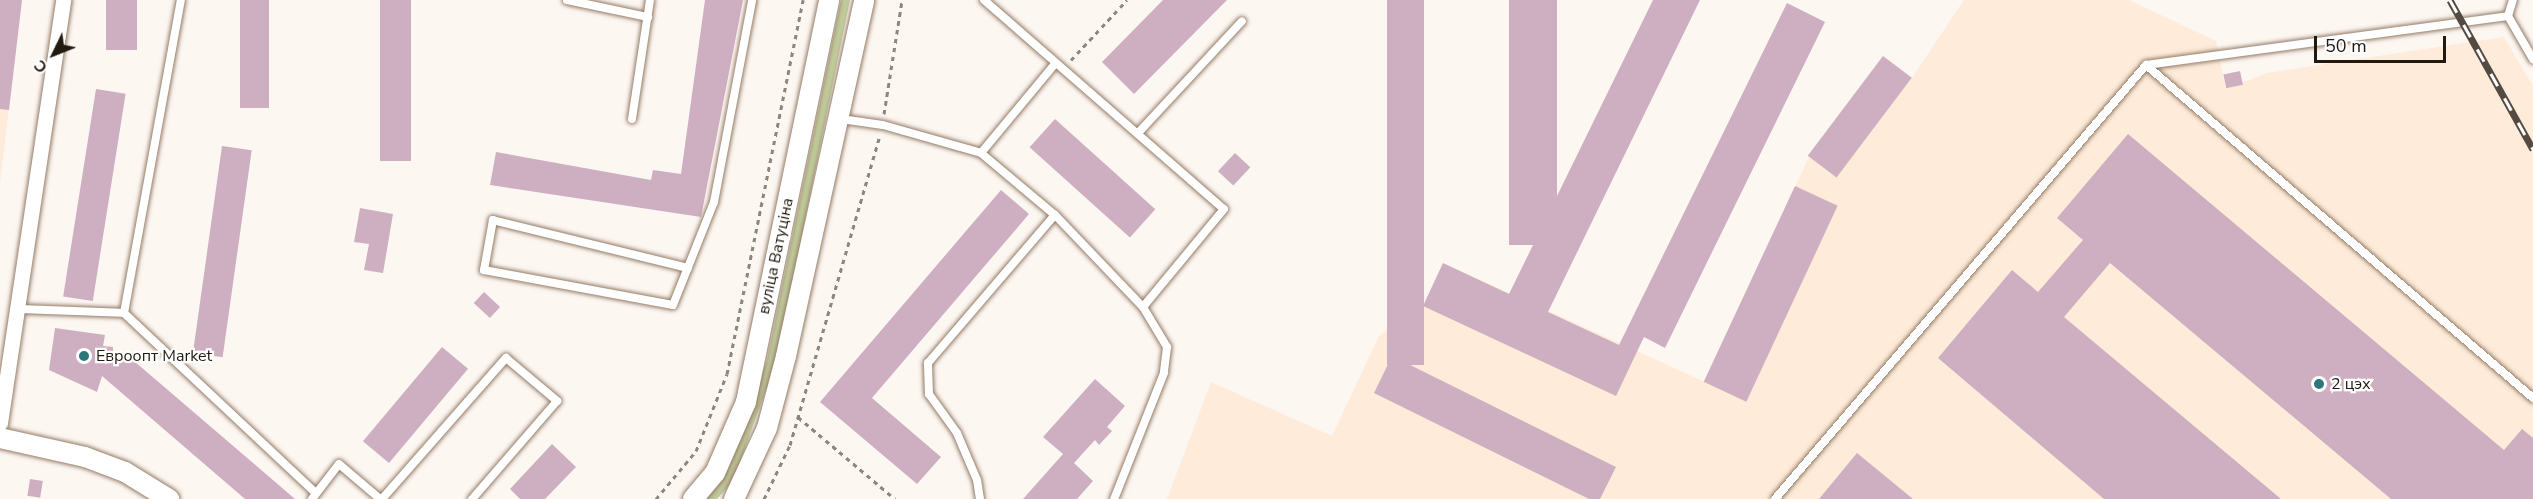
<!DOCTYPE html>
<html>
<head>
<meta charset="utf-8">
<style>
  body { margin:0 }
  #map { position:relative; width:2533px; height:499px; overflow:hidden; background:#fdf7f2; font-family:"Nunito Sans",sans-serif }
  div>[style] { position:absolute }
  .built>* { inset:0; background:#feebd9 }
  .green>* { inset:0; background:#c1cb9c }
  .building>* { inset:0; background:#ceafc1; transform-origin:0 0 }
  .path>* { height:3px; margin-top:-1.5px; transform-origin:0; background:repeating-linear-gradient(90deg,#8d867f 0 4.5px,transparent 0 9px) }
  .roads { filter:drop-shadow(0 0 2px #947c66) drop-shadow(0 0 2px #947c66) }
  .service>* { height:8px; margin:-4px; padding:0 4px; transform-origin:4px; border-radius:4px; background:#fff }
  .minor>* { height:15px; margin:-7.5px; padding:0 7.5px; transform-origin:7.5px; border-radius:7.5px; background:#fff }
  .tertiary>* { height:20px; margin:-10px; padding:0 10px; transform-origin:10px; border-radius:10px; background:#fff }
  .rail>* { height:7px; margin-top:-3.5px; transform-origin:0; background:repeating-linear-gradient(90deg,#fff 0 14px,#534a42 0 28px); box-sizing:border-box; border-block:2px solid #534a42 }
  .dots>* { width:16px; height:16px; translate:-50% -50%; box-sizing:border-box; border:3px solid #fff; border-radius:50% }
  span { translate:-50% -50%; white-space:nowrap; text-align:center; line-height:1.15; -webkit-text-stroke:4.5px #fff; paint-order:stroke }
  .street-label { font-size:16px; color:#221910 }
  .poi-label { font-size:16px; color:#221910 }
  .left { translate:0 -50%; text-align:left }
  .north { position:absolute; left:24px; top:24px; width:60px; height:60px; -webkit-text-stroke:4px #fff; paint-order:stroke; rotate:227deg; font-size:16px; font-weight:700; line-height:24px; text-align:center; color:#221910 }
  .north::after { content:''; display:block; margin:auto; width:21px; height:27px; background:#221910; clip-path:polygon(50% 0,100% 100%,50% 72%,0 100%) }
  .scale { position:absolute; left:2314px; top:36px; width:132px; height:27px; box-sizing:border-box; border:3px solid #221910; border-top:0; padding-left:8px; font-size:18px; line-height:21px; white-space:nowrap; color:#221910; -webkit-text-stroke:4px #fff; paint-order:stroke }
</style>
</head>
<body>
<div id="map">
  <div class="built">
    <div style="clip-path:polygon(0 0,22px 0,0 183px)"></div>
    <div style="clip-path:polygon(1964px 0,2129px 0,2216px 41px,2226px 89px,2267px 73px,2504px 37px,2533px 86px,2533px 499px,1167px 499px,1211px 382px,1332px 436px,1379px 336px,1423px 306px,1443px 263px,1705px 382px,1809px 157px,1883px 56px,1912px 78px)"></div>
  </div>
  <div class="green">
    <div style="clip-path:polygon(841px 0,850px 0,776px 362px,733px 481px,717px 499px,705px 499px,726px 473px,767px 360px)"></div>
  </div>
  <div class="building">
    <div style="clip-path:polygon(0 0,22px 0,9px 110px,0 109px)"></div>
    <div style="left:106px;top:0;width:31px;height:50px"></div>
    <div style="left:240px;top:0;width:29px;height:108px"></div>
    <div style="left:380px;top:0;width:31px;height:161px"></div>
    <div style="clip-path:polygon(705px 0,743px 0,701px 217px,490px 185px,496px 152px,651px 180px,653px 170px,681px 174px)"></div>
    <div style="clip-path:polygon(1163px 0,1227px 0,1134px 94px,1102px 62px)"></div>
    <div style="left:1387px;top:0;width:37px;height:365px"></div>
    <div style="left:1509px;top:0;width:48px;height:245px"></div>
    <div style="clip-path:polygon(1653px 0,1700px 0,1548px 312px,1619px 345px,1787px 3px,1825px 22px,1665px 348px,1644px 337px,1616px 396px,1423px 306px,1443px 263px,1509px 294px)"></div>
    <div style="left:1883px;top:56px;width:36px;height:125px;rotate:37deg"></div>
    <div style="left:2240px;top:71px;width:14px;height:17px;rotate:78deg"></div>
    <div style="left:96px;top:89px;width:30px;height:210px;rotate:9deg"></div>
    <div style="left:1055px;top:119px;width:135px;height:38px;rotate:42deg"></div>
    <div style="clip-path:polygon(2128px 134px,2504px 450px,2522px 429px,2533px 438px,2533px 499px,2391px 499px,2110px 263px,2064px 317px,2281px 499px,2104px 499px,1938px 358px,2012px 270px,2038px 292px,2083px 240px,2057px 218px)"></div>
    <div style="left:222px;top:146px;width:30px;height:209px;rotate:8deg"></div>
    <div style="left:1235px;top:153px;width:21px;height:25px;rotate:43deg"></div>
    <div style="left:1795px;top:186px;width:47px;height:216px;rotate:25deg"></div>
    <div style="clip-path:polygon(1001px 190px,1029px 214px,872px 398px,941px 457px,917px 484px,820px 402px)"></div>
    <div style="clip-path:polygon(360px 208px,393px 214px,383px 273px,364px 270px,369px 244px,354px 242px)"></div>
    <div style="left:484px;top:292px;width:22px;height:15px;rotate:43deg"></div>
    <div style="clip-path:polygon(55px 328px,105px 335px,103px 346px,113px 347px,113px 353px,134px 361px,295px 499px,245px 499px,102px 376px,97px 392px,49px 370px)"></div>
    <div style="left:442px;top:347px;width:34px;height:123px;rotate:40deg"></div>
    <div style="clip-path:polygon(1392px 356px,1616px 467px,1600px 499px,1589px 499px,1374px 393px)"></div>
    <div style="clip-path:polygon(1095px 379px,1125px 406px,1107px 427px,1112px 431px,1099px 445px,1095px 440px,1074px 463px,1093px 481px,1077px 499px,1023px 499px,1063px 454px,1043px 437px)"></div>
    <div style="clip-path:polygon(552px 444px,576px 467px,545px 499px,520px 499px,510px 489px)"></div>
    <div style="clip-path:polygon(1857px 453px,1913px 499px,1819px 499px)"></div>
    <div style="left:30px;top:479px;width:13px;height:17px;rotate:9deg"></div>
  </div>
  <div class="path">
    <div style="left:1071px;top:60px;width:82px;rotate:-47deg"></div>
    <div style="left:884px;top:114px;width:115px;rotate:-81deg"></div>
    <div style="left:798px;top:417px;width:127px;rotate:40.2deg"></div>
    <div style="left:656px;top:499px;width:62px;rotate:-50.2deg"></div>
    <div style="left:696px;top:451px;width:83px;rotate:-68.1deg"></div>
    <div style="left:727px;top:374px;width:382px;rotate:-78.5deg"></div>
    <div style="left:764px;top:499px;width:60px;rotate:-64.3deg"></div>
    <div style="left:790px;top:445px;width:322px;rotate:-73.8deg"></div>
  </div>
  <div class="roads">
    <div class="service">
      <div style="left:567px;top:0;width:83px;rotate:11.9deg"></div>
      <div style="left:984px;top:0;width:318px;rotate:41.1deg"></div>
      <div style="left:1224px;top:209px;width:127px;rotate:129.6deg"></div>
      <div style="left:1143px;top:307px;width:47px;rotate:59deg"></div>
      <div style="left:1167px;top:347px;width:26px;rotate:97deg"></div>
      <div style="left:1164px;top:373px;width:136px;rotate:111.6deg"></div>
      <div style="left:2508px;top:16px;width:17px;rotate:-73deg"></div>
      <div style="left:2146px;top:65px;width:511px;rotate:40.71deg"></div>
      <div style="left:632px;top:119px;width:120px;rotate:-81.4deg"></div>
      <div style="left:841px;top:119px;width:42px;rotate:8.1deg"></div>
      <div style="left:883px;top:125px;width:102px;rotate:15.9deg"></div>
      <div style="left:981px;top:153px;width:97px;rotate:40deg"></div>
      <div style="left:1055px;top:215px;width:127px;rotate:46.3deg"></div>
      <div style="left:1139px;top:132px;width:151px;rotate:-47.1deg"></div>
      <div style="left:981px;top:153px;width:114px;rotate:-50.3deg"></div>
      <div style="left:688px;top:268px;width:201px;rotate:-166.2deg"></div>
      <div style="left:493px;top:220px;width:51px;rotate:100.2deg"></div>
      <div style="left:484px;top:270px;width:192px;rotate:10.5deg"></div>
      <div style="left:673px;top:305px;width:111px;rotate:-68.3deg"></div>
      <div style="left:714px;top:202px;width:206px;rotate:-79.3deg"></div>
      <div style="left:17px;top:309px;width:107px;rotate:2.1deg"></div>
      <div style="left:124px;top:313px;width:263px;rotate:43.2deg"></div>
      <div style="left:124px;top:313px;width:318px;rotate:-79.7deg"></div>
      <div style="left:312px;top:499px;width:44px;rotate:-52.4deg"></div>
      <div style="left:339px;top:464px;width:54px;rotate:40.5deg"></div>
      <div style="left:382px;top:499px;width:188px;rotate:-48.7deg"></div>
      <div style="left:506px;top:358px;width:67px;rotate:40.1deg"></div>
      <div style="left:557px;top:401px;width:130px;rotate:130.9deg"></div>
      <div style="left:980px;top:499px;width:19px;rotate:-99deg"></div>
      <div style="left:977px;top:480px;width:51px;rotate:-113.1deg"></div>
      <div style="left:957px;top:433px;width:48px;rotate:-125.7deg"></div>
      <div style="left:929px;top:394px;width:31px;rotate:-92deg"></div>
      <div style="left:928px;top:363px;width:195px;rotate:-49.4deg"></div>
      <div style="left:1775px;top:499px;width:571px;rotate:-49.47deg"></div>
      <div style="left:2146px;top:65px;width:365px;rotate:-7.7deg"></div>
      <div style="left:2508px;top:16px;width:50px;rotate:59.8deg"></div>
    </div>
    <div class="minor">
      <div style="left:0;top:423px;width:428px;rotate:-81.5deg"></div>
    </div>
    <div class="tertiary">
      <div style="left:0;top:438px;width:87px;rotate:12.6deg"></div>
      <div style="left:85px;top:457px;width:43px;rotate:20.6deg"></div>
      <div style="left:125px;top:472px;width:52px;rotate:31.5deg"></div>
      <div style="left:693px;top:499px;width:34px;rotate:-50deg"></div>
      <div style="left:715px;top:473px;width:77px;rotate:-66.4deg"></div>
      <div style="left:746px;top:402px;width:410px;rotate:-78.3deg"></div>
      <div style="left:734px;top:499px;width:78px;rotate:-65.1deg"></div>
      <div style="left:767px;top:428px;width:74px;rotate:-75.2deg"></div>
      <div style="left:786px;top:356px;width:364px;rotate:-77.6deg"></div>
    </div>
  </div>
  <div class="rail">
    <div style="left:2450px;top:0;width:171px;rotate:60.9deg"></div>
  </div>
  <div class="dots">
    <div style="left:84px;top:356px;background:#2d777b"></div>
    <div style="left:2319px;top:384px;background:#2d777b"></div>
  </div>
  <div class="street-label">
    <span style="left:776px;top:256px;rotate:-78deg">вуліца Ватуціна</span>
  </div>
  <div class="poi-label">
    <span class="left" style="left:96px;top:356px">Евроопт Market</span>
    <span class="left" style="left:2331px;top:384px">2 цэх</span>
  </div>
  <div class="north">С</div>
  <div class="scale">50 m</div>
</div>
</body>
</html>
